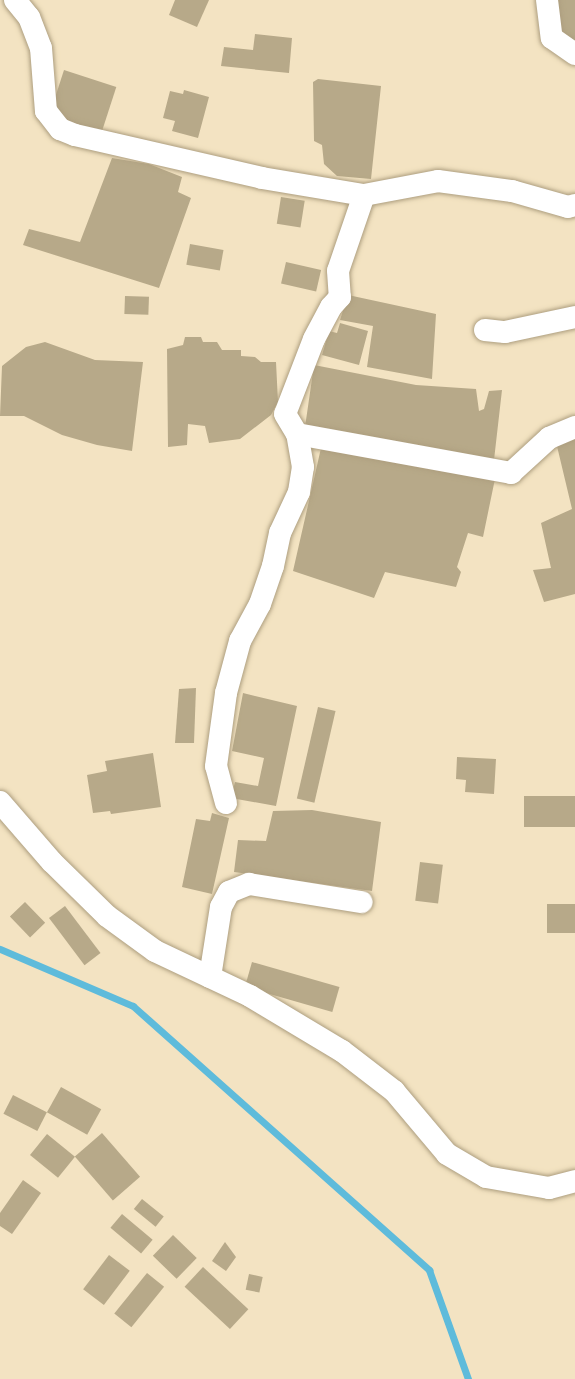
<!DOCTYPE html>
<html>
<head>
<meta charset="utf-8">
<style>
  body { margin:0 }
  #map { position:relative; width:575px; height:1379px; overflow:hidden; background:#f3e3c2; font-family:"PT Sans",sans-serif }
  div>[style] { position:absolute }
  .stream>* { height:7px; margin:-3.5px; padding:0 3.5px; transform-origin:3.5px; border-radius:3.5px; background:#5ebbdb }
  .building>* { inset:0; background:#b7a989; transform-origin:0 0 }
  .roads { filter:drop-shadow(0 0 2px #ad9e7f) drop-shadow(0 0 2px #ad9e7f) }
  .minor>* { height:22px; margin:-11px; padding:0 11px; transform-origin:11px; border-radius:11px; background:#fff }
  span { translate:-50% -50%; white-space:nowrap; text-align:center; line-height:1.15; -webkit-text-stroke:4.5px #fdf1d6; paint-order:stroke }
</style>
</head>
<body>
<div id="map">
  <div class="stream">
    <div style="left:0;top:949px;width:145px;rotate:23.2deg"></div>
    <div style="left:133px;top:1006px;width:397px;rotate:41.7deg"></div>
    <div style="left:429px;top:1270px;width:116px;rotate:70.3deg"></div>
  </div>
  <div class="building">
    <div style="clip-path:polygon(175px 0,209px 0,197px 27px,169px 15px)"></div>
    <div style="clip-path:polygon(557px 0,575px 0,575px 41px,559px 29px)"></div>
    <div style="clip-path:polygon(255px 34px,292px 38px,289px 73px,221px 66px,224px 47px,253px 50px)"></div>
    <div style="left:64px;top:70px;width:55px;height:48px;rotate:18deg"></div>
    <div style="clip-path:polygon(318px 79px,381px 86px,371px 179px,337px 176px,324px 164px,322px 145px,314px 141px,313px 82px)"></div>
    <div style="clip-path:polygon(184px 90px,209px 97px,198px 138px,172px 131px,175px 121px,163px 118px,170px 91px,183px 94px)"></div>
    <div style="clip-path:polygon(112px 158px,149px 164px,182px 177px,178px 192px,191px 198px,159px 288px,23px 245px,29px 229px,80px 242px)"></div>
    <div style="left:281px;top:197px;width:24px;height:27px;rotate:9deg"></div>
    <div style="left:190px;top:244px;width:34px;height:21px;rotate:10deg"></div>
    <div style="left:286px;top:262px;width:36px;height:22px;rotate:13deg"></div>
    <div style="clip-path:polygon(348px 295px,436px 314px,432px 379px,367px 367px,373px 326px,340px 320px)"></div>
    <div style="left:125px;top:296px;width:24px;height:18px;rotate:2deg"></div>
    <div style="clip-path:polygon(340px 323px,368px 331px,359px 365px,322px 355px,329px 331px,337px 333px)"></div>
    <div style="clip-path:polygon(185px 337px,201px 337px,203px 342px,217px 342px,222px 350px,241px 350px,241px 356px,255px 357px,261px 362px,276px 362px,278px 402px,271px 415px,240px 439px,209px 443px,205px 426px,188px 424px,187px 445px,168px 447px,167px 349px,183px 345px)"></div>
    <div style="clip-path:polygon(45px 342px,95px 360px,143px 362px,132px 451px,97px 445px,62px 435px,24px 416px,0 416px,2px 366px,26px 347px)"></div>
    <div style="clip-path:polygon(314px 365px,416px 385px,476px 389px,479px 411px,484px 409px,489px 391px,502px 390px,494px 460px,305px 427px)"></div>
    <div style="clip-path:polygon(575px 434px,575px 594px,544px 602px,533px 570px,551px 568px,541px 523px,572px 509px,556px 442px)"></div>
    <div style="clip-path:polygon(321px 448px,496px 474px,483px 537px,468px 533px,457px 567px,461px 572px,456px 587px,385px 572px,374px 598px,293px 571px)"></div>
    <div style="clip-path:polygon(196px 688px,194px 743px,175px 743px,179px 689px)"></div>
    <div style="clip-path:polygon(243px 693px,297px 706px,276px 806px,231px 798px,235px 782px,258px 786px,264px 758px,232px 751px)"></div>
    <div style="left:318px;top:707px;width:18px;height:94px;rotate:13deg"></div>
    <div style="clip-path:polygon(153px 753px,161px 807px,111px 814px,110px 811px,93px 813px,87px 775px,107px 771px,105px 761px)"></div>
    <div style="clip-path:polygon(457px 757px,496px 759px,494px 794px,465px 792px,466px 780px,456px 779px)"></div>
    <div style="left:575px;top:796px;width:31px;height:51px;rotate:90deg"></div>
    <div style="clip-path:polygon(312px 810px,381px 822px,372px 891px,234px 872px,238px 840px,266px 841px,273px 811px)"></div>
    <div style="clip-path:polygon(212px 813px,229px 818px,212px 894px,182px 887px,196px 819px,210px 821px)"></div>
    <div style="left:420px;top:862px;width:23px;height:39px;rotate:7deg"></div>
    <div style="left:25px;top:902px;width:29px;height:21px;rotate:46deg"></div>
    <div style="left:575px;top:904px;width:29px;height:28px;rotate:90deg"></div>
    <div style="left:65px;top:906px;width:59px;height:20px;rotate:53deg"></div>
    <div style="left:252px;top:962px;width:91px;height:26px;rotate:16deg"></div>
    <div style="left:61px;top:1087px;width:46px;height:29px;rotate:29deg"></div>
    <div style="left:13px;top:1095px;width:38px;height:21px;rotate:27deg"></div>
    <div style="left:102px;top:1133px;width:58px;height:36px;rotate:49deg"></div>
    <div style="left:47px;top:1134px;width:36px;height:27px;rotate:39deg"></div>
    <div style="clip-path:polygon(23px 1180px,41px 1193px,12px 1234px,0 1226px,0 1213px)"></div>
    <div style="left:142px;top:1199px;width:28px;height:13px;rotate:39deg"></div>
    <div style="left:122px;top:1214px;width:40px;height:18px;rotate:40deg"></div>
    <div style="left:173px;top:1235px;width:33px;height:29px;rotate:44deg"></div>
    <div style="clip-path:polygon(225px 1242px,236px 1257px,226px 1271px,212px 1261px)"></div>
    <div style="left:109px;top:1255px;width:26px;height:43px;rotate:37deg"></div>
    <div style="left:203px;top:1267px;width:62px;height:27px;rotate:43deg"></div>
    <div style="left:147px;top:1273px;width:22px;height:52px;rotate:39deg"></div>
    <div style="left:249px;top:1274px;width:14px;height:16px;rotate:12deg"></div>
  </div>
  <div class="roads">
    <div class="minor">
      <div style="left:15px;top:0;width:22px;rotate:51deg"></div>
      <div style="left:29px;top:17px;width:33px;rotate:69deg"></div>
      <div style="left:41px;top:48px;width:63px;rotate:85.5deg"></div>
      <div style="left:46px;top:111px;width:23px;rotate:52deg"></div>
      <div style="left:60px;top:129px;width:16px;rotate:22deg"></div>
      <div style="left:75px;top:135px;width:192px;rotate:12.9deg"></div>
      <div style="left:262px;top:178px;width:103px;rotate:9.5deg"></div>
      <div style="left:364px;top:195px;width:75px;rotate:-10.7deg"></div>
      <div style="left:438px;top:181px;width:75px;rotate:7.7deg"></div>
      <div style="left:512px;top:191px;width:58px;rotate:15.9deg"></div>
      <div style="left:568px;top:207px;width:7px;rotate:-16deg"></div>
      <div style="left:547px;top:0;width:38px;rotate:83deg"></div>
      <div style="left:552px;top:38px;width:28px;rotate:35deg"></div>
      <div style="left:364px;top:195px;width:80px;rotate:108.9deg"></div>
      <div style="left:338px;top:271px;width:26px;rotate:86deg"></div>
      <div style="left:340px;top:297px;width:13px;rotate:132deg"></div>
      <div style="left:331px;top:307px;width:36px;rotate:118deg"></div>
      <div style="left:314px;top:339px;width:80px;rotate:111.1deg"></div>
      <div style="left:285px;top:414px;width:23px;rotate:59deg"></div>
      <div style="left:297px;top:434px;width:218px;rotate:10.3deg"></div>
      <div style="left:511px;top:473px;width:52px;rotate:-42.6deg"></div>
      <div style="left:549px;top:438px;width:28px;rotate:-23deg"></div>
      <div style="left:485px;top:330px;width:20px;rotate:6deg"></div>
      <div style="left:505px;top:332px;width:72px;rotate:-12.1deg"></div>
      <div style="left:0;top:802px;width:79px;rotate:49.1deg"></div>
      <div style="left:52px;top:862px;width:77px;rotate:44.5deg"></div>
      <div style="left:107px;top:916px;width:59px;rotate:36.1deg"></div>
      <div style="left:155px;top:951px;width:105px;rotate:25.3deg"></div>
      <div style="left:250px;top:996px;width:107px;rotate:30.9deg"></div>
      <div style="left:342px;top:1051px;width:66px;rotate:37.6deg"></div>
      <div style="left:394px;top:1091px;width:82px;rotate:49.9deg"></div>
      <div style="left:447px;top:1154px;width:45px;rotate:30.5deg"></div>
      <div style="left:486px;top:1177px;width:64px;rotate:9.9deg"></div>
      <div style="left:549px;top:1188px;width:27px;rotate:-15deg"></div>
      <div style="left:226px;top:803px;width:38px;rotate:-105deg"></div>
      <div style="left:216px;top:766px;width:74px;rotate:-82.2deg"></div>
      <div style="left:226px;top:693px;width:54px;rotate:-74.9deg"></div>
      <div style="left:240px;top:641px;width:42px;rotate:-61.6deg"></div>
      <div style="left:260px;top:604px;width:40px;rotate:-71.1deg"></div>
      <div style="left:273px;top:566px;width:34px;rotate:-78deg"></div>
      <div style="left:280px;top:533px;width:45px;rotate:-65.1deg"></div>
      <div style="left:299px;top:492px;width:25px;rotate:-81deg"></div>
      <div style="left:303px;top:467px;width:34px;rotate:-100deg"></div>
      <div style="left:210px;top:977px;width:71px;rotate:-81.1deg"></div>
      <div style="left:221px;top:907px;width:17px;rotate:-62deg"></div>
      <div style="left:229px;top:892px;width:22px;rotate:-22deg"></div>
      <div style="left:249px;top:884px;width:114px;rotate:9.1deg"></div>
    </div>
  </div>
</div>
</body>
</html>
